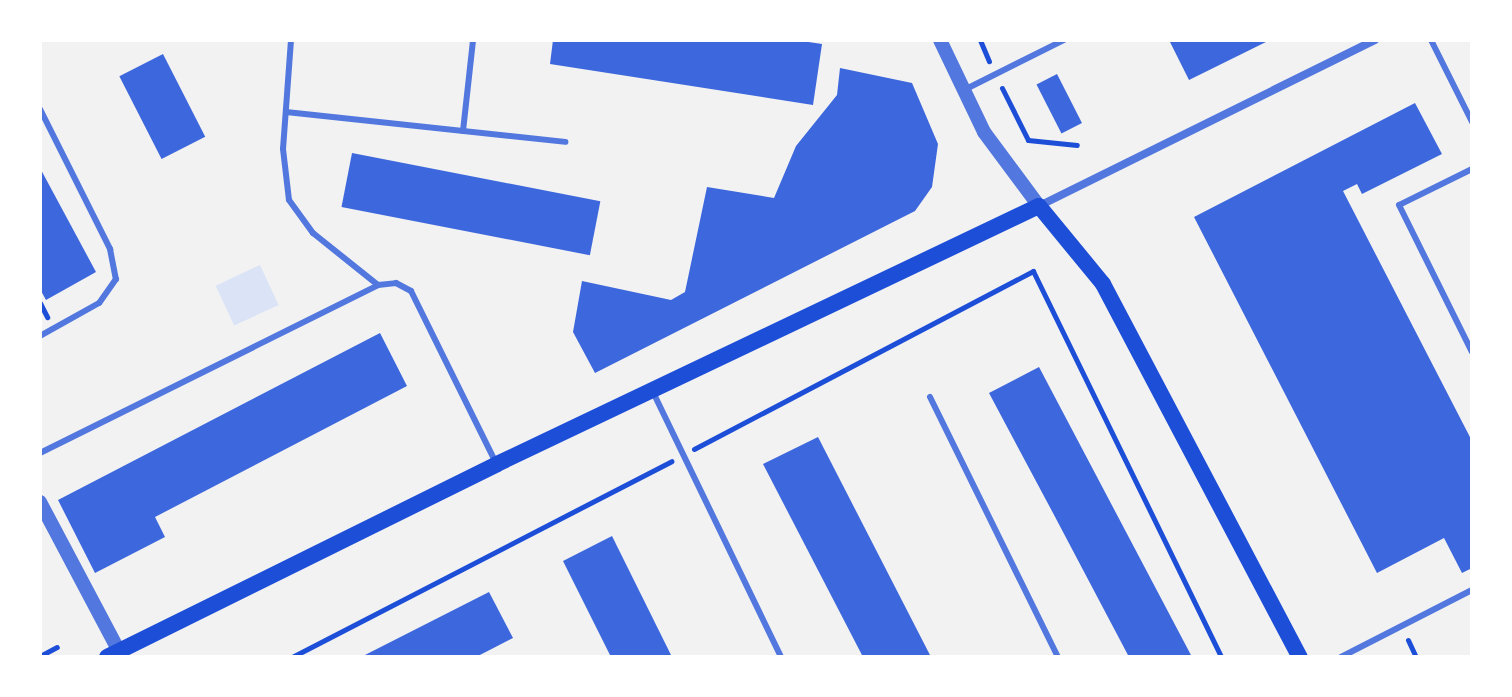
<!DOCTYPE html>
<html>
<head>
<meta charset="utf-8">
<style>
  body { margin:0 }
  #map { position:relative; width:1512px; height:697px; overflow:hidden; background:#f2f2f2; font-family:"Fira Sans",sans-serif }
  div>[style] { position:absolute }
  .green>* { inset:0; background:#dbe4f7; transform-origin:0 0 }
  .building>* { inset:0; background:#3d67dc; transform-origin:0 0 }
  .path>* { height:5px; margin:-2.5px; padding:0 2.5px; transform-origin:2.5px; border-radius:2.5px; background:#1d4ed8 }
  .service>* { height:6px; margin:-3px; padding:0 3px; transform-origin:3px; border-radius:3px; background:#5277de }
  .minor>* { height:8px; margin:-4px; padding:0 4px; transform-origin:4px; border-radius:4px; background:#5277de }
  .tertiary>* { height:14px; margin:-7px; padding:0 7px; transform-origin:7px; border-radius:7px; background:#5277de }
  .secondary>* { height:16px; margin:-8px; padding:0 8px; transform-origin:8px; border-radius:8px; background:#1d4ed8 }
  span { translate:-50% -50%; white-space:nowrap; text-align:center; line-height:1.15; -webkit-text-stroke:8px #fff; paint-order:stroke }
  .frame { position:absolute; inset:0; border:42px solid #fff; pointer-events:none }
</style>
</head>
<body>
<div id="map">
  <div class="green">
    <div style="left:260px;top:265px;width:44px;height:49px;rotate:65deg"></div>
  </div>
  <div class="building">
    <div style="clip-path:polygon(553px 40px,795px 40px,822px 44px,813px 105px,550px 64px)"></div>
    <div style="clip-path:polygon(1169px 40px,1270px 40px,1189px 80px)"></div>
    <div style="left:163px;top:54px;width:93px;height:49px;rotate:63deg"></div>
    <div style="clip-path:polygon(840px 68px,912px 83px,938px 144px,932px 187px,915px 211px,595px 373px,573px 332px,582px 281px,671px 300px,685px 292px,707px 187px,774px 198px,796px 146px,837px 95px)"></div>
    <div style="left:1057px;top:74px;width:55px;height:23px;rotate:63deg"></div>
    <div style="clip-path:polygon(1415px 103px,1442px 154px,1362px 194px,1357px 184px,1343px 191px,1472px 441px,1472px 568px,1462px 573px,1444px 538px,1377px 573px,1194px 217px)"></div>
    <div style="left:352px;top:153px;width:253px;height:55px;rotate:11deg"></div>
    <div style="clip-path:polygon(40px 168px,96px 272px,46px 300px,40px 289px)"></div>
    <div style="clip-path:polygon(380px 333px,407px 386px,155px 517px,165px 537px,95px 573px,58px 500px)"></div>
    <div style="clip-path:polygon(1039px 367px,1192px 657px,1129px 657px,1053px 513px,989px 393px)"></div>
    <div style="clip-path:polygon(818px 437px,931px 657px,863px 657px,763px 464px)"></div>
    <div style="clip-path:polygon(612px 536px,672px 657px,611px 657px,563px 561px)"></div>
    <div style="clip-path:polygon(489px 592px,513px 638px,476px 657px,361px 657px)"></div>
  </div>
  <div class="path">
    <div style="left:980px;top:40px;width:23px;rotate:67deg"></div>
    <div style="left:1002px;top:88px;width:58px;rotate:63.4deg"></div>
    <div style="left:1028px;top:140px;width:49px;rotate:5.8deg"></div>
    <div style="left:40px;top:303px;width:16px;rotate:63deg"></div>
    <div style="left:694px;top:449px;width:383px;rotate:-27.7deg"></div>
    <div style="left:1033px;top:271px;width:429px;rotate:64deg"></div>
    <div style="left:1408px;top:640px;width:19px;rotate:65deg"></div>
    <div style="left:40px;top:656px;width:19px;rotate:-28deg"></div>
    <div style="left:292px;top:657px;width:427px;rotate:-27.3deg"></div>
  </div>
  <div class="service">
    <div style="left:291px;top:40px;width:109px;rotate:94.2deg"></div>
    <div style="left:283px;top:149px;width:51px;rotate:83.3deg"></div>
    <div style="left:289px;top:200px;width:41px;rotate:54deg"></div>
    <div style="left:313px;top:233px;width:83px;rotate:38.7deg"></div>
    <div style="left:1431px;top:40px;width:92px;rotate:63.4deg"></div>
    <div style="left:964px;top:90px;width:112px;rotate:-26.6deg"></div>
    <div style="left:40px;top:109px;width:157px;rotate:63.4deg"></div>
    <div style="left:110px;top:249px;width:31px;rotate:79deg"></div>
    <div style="left:116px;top:279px;width:29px;rotate:125deg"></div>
    <div style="left:99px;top:303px;width:68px;rotate:150.8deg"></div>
    <div style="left:286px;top:112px;width:281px;rotate:6.1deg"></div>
    <div style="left:463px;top:131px;width:92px;rotate:-83.7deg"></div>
    <div style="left:1472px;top:169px;width:81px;rotate:153.7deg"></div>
    <div style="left:1399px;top:205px;width:164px;rotate:63.6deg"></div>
    <div style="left:652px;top:390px;width:297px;rotate:64.2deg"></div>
    <div style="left:930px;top:397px;width:290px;rotate:63.8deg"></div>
    <div style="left:40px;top:453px;width:377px;rotate:-26.4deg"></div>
    <div style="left:378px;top:285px;width:18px;rotate:-6deg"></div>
    <div style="left:396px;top:283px;width:17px;rotate:28deg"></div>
    <div style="left:411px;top:291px;width:192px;rotate:63.7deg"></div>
    <div style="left:1341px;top:657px;width:147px;rotate:-27.1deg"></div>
  </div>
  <div class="minor">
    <div style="left:1039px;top:206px;width:375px;rotate:-26.3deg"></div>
  </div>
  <div class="tertiary">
    <div style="left:940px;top:40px;width:102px;rotate:64.4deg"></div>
    <div style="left:984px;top:132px;width:92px;rotate:53.4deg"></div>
    <div style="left:40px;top:502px;width:169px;rotate:62.1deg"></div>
  </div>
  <div class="secondary">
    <div style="left:107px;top:657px;width:435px;rotate:-26.3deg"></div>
    <div style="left:497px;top:464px;width:600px;rotate:-25.46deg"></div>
    <div style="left:1039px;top:206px;width:101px;rotate:50.6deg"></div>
    <div style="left:1103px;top:284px;width:422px;rotate:62.2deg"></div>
  </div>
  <div class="frame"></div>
</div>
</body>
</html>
